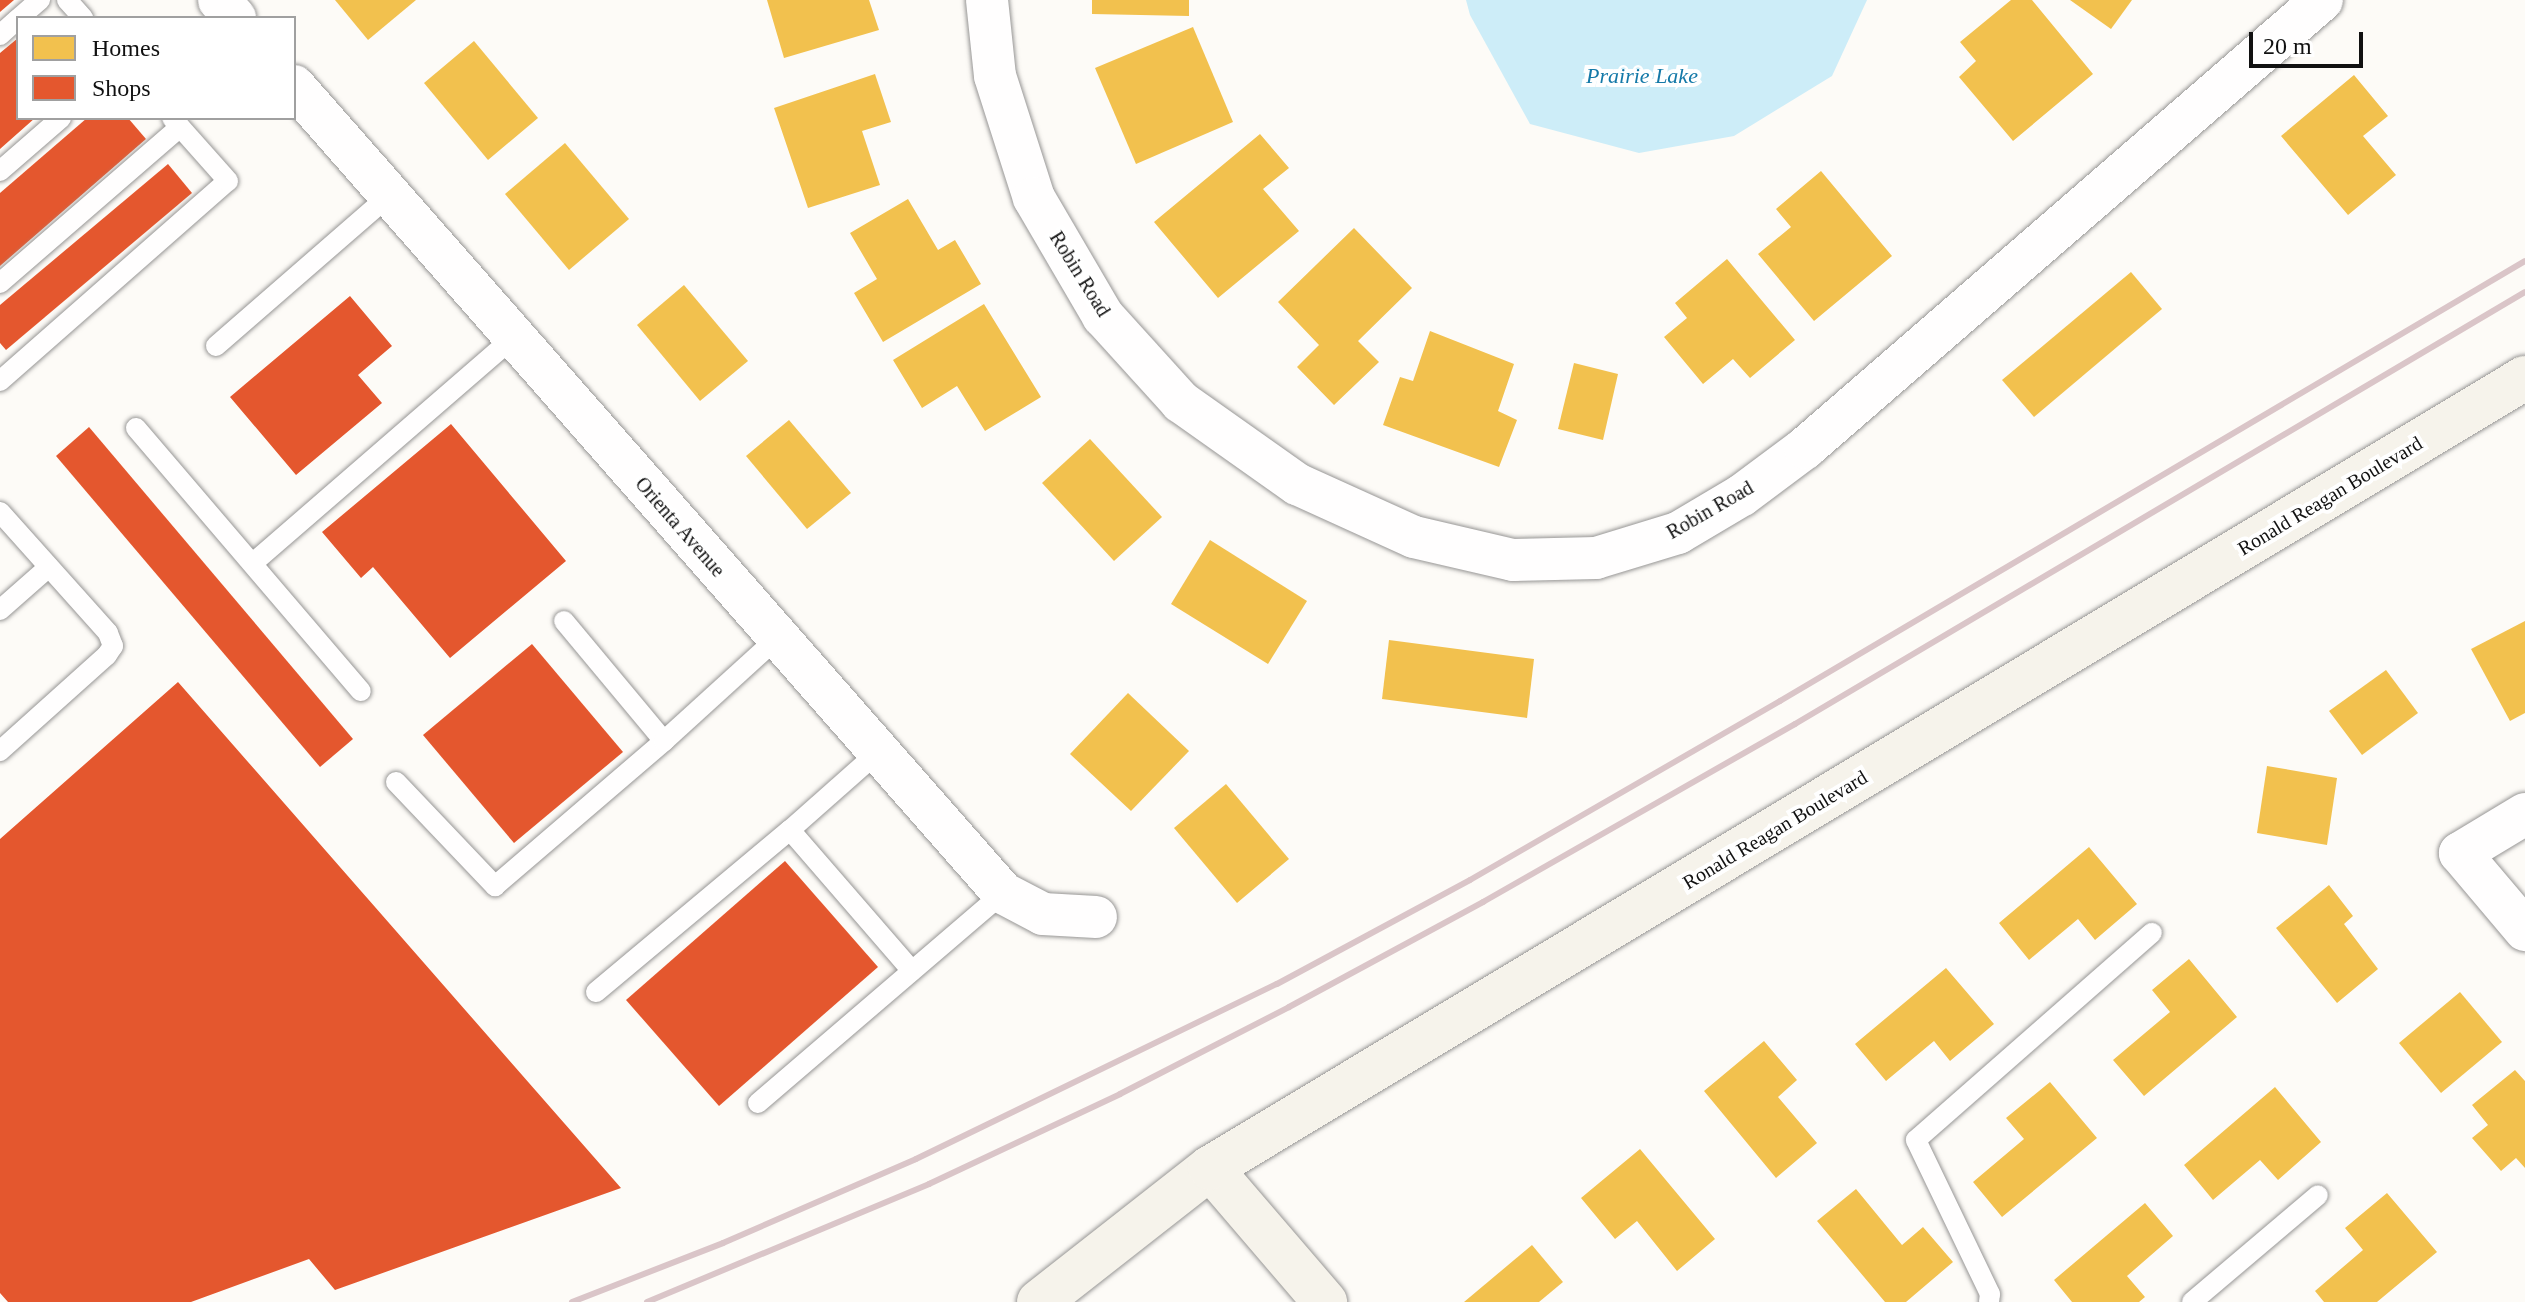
<!DOCTYPE html>
<style>
body{margin:0}
#map{position:relative;width:2525px;height:1302px;overflow:hidden;background:#fdfbf7;font-family:Georgia,serif}
div>[style]{position:absolute}
[style*='--x']{left:calc(var(--x)*1px);top:calc(var(--y)*1px);width:calc(var(--w)*1px);rotate:calc(var(--a)*1deg)}
.water>*{inset:0;background:#cdedf8}
.homes>*{inset:0;background:#f2c14e}
.shops>*{inset:0;background:#e4572e}
.roads{filter:drop-shadow(0 0 2px #979695) drop-shadow(0 0 2px #979695)}
.lane>*{height:20px;margin:-10px;padding:0 10px;transform-origin:10px;border-radius:10px;background:#fffefe}
.street>*{height:42px;margin:-21px;padding:0 21px;transform-origin:21px;border-radius:21px;background:#fffefe}
.secondary>*{height:44px;margin:-22px;padding:0 22px;transform-origin:22px;border-radius:22px;background:#f6f3eb}
.rail>*{height:6px;margin:-3px;padding:0 3px;transform-origin:3px;border-radius:3px;background:#dac5c8}
span{translate:-50% -50%;white-space:nowrap;text-align:center;line-height:1.15;-webkit-text-stroke:8px #fff;paint-order:stroke}
.street-label{font-size:20px;color:#111}
.water-label{font-size:22px;color:#1479a8;font-style:italic}
.legend{position:absolute;left:16px;top:16px;width:280px;height:104px;box-sizing:border-box;background:#fff;border:2px solid #a0a0a0;margin:0;padding:10px 14px;list-style:none;font-size:24px;color:#111}
.legend li{display:flex;align-items:center;gap:16px;height:40px}
.legend b{width:40px;border:2px solid #a0a0a0}
.scale{position:absolute;left:2249px;top:32px;width:114px;height:36px;box-sizing:border-box;border:4px solid #111;border-top:0;padding-left:10px;font-size:24px;line-height:28px;white-space:nowrap;color:#111;-webkit-text-stroke:6px #fff;paint-order:stroke}
</style>
<div id="map">
<div class="water">
<i style="clip-path:polygon(1466px 0,1867px 0,1832px 76px,1734px 136px,1639px 153px,1530px 124px,1470px 15px)"></i>
</div>
<div class="homes">
<i style="clip-path:polygon(335px 0,416px 0,368px 40px)"></i>
<i style="clip-path:polygon(767px 0,869px 0,879px 30px,784px 58px)"></i>
<i style="clip-path:polygon(1092px 0,1189px 0,1189px 16px,1092px 14px)"></i>
<i style="clip-path:polygon(2011px 0,2032px 0,2093px 74px,2013px 141px,1959px 77px,1976px 61px,1960px 42px)"></i>
<i style="clip-path:polygon(2070px 0,2132px 0,2111px 29px)"></i>
<i style="clip-path:polygon(1193px 27px,1233px 122px,1136px 164px,1095px 68px)"></i>
<i style="clip-path:polygon(474px 41px,538px 118px,488px 160px,424px 83px)"></i>
<i style="clip-path:polygon(875px 74px,891px 122px,862px 131px,880px 185px,808px 208px,774px 108px)"></i>
<i style="clip-path:polygon(2354px 75px,2388px 116px,2363px 136px,2396px 175px,2348px 215px,2281px 136px)"></i>
<i style="clip-path:polygon(1260px 134px,1289px 168px,1263px 189px,1299px 231px,1218px 298px,1154px 222px)"></i>
<i style="clip-path:polygon(565px 143px,629px 219px,569px 270px,505px 194px)"></i>
<i style="clip-path:polygon(1821px 171px,1892px 256px,1814px 321px,1758px 254px,1791px 227px,1776px 209px)"></i>
<i style="clip-path:polygon(908px 199px,938px 250px,955px 240px,981px 284px,883px 342px,854px 293px,877px 279px,850px 233px)"></i>
<i style="clip-path:polygon(1354px 228px,1412px 288px,1358px 341px,1379px 362px,1334px 405px,1297px 367px,1319px 345px,1278px 302px)"></i>
<i style="clip-path:polygon(1727px 259px,1795px 340px,1750px 378px,1733px 359px,1703px 384px,1664px 337px,1687px 318px,1675px 303px)"></i>
<i style="clip-path:polygon(2131px 272px,2162px 309px,2034px 417px,2002px 380px)"></i>
<i style="clip-path:polygon(684px 285px,748px 361px,700px 401px,637px 325px)"></i>
<i style="clip-path:polygon(984px 304px,1041px 397px,985px 431px,957px 386px,922px 408px,893px 360px)"></i>
<i style="clip-path:polygon(1430px 331px,1514px 364px,1498px 411px,1517px 420px,1499px 467px,1383px 425px,1400px 377px,1413px 381px)"></i>
<i style="clip-path:polygon(1574px 363px,1618px 374px,1603px 440px,1558px 429px)"></i>
<i style="clip-path:polygon(789px 420px,851px 493px,807px 529px,746px 456px)"></i>
<i style="clip-path:polygon(1090px 439px,1162px 517px,1114px 561px,1042px 483px)"></i>
<i style="clip-path:polygon(1210px 540px,1307px 601px,1268px 664px,1171px 604px)"></i>
<i style="clip-path:polygon(2525px 621px,2525px 713px,2510px 721px,2471px 649px)"></i>
<i style="clip-path:polygon(1389px 640px,1534px 659px,1527px 718px,1382px 699px)"></i>
<i style="clip-path:polygon(2386px 670px,2418px 713px,2362px 755px,2329px 711px)"></i>
<i style="clip-path:polygon(1128px 693px,1189px 751px,1131px 811px,1070px 754px)"></i>
<i style="clip-path:polygon(2267px 766px,2337px 778px,2327px 845px,2257px 833px)"></i>
<i style="clip-path:polygon(1226px 784px,1289px 859px,1237px 903px,1174px 828px)"></i>
<i style="clip-path:polygon(2089px 847px,2137px 904px,2095px 940px,2078px 919px,2029px 960px,1999px 923px)"></i>
<i style="clip-path:polygon(2329px 885px,2353px 916px,2344px 924px,2378px 969px,2337px 1003px,2276px 928px)"></i>
<i style="clip-path:polygon(2189px 959px,2237px 1017px,2144px 1096px,2113px 1060px,2170px 1012px,2152px 990px)"></i>
<i style="clip-path:polygon(1946px 968px,1994px 1024px,1950px 1061px,1934px 1041px,1886px 1081px,1855px 1044px)"></i>
<i style="clip-path:polygon(2460px 992px,2502px 1042px,2441px 1093px,2399px 1043px)"></i>
<i style="clip-path:polygon(1764px 1041px,1797px 1080px,1778px 1097px,1817px 1143px,1776px 1178px,1704px 1091px)"></i>
<i style="clip-path:polygon(2515px 1070px,2525px 1081px,2525px 1168px,2516px 1158px,2501px 1171px,2472px 1138px,2488px 1125px,2472px 1105px)"></i>
<i style="clip-path:polygon(2050px 1082px,2097px 1138px,2002px 1217px,1973px 1182px,2024px 1139px,2006px 1118px)"></i>
<i style="clip-path:polygon(2275px 1087px,2321px 1142px,2278px 1180px,2260px 1160px,2213px 1200px,2184px 1165px)"></i>
<i style="clip-path:polygon(1640px 1149px,1715px 1239px,1677px 1271px,1637px 1221px,1615px 1239px,1581px 1198px)"></i>
<i style="clip-path:polygon(1856px 1189px,1902px 1245px,1923px 1227px,1953px 1262px,1906px 1302px,1885px 1302px,1817px 1221px)"></i>
<i style="clip-path:polygon(2387px 1193px,2437px 1252px,2377px 1302px,2324px 1302px,2315px 1291px,2363px 1250px,2345px 1228px)"></i>
<i style="clip-path:polygon(2145px 1203px,2173px 1236px,2127px 1276px,2145px 1297px,2139px 1302px,2072px 1302px,2054px 1280px)"></i>
<i style="clip-path:polygon(1532px 1245px,1563px 1282px,1539px 1302px,1464px 1302px)"></i>
</div>
<div class="shops">
<i style="clip-path:polygon(0 0,14px 0,0 12px)"></i>
<i style="clip-path:polygon(18px 38px,18px 118px,35px 118px,0 149px,0 53px)"></i>
<i style="clip-path:polygon(87px 118px,128px 118px,146px 139px,0 266px,0 193px)"></i>
<i style="clip-path:polygon(168px 164px,192px 193px,6px 350px,0 343px,0 305px)"></i>
<i style="clip-path:polygon(350px 296px,392px 346px,358px 375px,382px 403px,296px 475px,230px 397px)"></i>
<i style="clip-path:polygon(451px 424px,566px 561px,450px 658px,373px 567px,361px 578px,322px 532px)"></i>
<i style="clip-path:polygon(89px 427px,353px 739px,320px 767px,56px 456px)"></i>
<i style="clip-path:polygon(532px 644px,623px 752px,514px 843px,423px 735px)"></i>
<i style="clip-path:polygon(178px 682px,621px 1188px,335px 1290px,309px 1259px,191px 1302px,8px 1302px,0 1293px,0 839px)"></i>
<i style="clip-path:polygon(785px 861px,878px 967px,719px 1106px,626px 1000px)"></i>
</div>
<div class="roads">
<div class="lane">
<i style="--x:67;--y:0;--w:24;--a:48"></i>
<i style="--x:19;--y:18;--w:28;--a:-41"></i>
<i style="--x:0;--y:35;--w:24;--a:-42"></i>
<i style="--x:0;--y:171;--w:81;--a:-41"></i>
<i style="--x:0;--y:283;--w:238;--a:-40.9"></i>
<i style="--x:216;--y:346;--w:230;--a:-41"></i>
<i style="--x:0;--y:381;--w:303;--a:-41.3"></i>
<i style="--x:228;--y:181;--w:84;--a:-131.6"></i>
<i style="--x:136;--y:428;--w:346;--a:49.5"></i>
<i style="--x:0;--y:512;--w:162;--a:48.2"></i>
<i style="--x:108;--y:633;--w:14;--a:69"></i>
<i style="--x:113;--y:646;--w:11;--a:124"></i>
<i style="--x:107;--y:655;--w:144;--a:138.1"></i>
<i style="--x:253;--y:563;--w:345;--a:-40.9"></i>
<i style="--x:0;--y:610;--w:65;--a:-41.3"></i>
<i style="--x:564;--y:621;--w:156;--a:50.2"></i>
<i style="--x:396;--y:782;--w:144;--a:46.4"></i>
<i style="--x:495;--y:886;--w:223;--a:-40.6"></i>
<i style="--x:664;--y:741;--w:153;--a:-42.3"></i>
<i style="--x:790;--y:830;--w:116;--a:-41.5"></i>
<i style="--x:596;--y:992;--w:253;--a:-39.9"></i>
<i style="--x:790;--y:830;--w:186;--a:49.1"></i>
<i style="--x:758;--y:1103;--w:323;--a:-40.6"></i>
<i style="--x:1989;--y:1302;--w:8;--a:-83"></i>
<i style="--x:1990;--y:1294;--w:171;--a:-115.7"></i>
<i style="--x:1916;--y:1140;--w:314;--a:-41.3"></i>
<i style="--x:2192;--y:1302;--w:165;--a:-40.3"></i>
</div>
<div class="street">
<i style="--x:219;--y:0;--w:24;--a:48"></i>
<i style="--x:987;--y:0;--w:76;--a:84"></i>
<i style="--x:995;--y:76;--w:128;--a:72.3"></i>
<i style="--x:1034;--y:198;--w:137;--a:59.7"></i>
<i style="--x:1103;--y:316;--w:116;--a:47.8"></i>
<i style="--x:1181;--y:402;--w:142;--a:35.3"></i>
<i style="--x:1297;--y:484;--w:128;--a:24.4"></i>
<i style="--x:1414;--y:537;--w:102;--a:13.1"></i>
<i style="--x:1513;--y:560;--w:83;--a:-1.4"></i>
<i style="--x:1596;--y:558;--w:86;--a:-17"></i>
<i style="--x:1678;--y:533;--w:74;--a:-30.7"></i>
<i style="--x:1742;--y:495;--w:79;--a:-36.7"></i>
<i style="--x:1805;--y:448;--w:684;--a:-40.91"></i>
<i style="--x:294;--y:86;--w:1074;--a:48.7"></i>
<i style="--x:1003;--y:893;--w:45;--a:27.7"></i>
<i style="--x:1043;--y:914;--w:53;--a:3.2"></i>
<i style="--x:2525;--y:814;--w:76;--a:149"></i>
<i style="--x:2460;--y:853;--w:101;--a:49.8"></i>
</div>
<div class="secondary">
<i style="--x:1210;--y:1168;--w:177;--a:49.4"></i>
<i style="--x:1039;--y:1302;--w:217;--a:-38.1"></i>
<i style="--x:1210;--y:1168;--w:1534;--a:-31"></i>
</div>
</div>
<div class="rail">
<i style="--x:572;--y:1302;--w:162;--a:-21.3"></i>
<i style="--x:723;--y:1243;--w:210;--a:-23.5"></i>
<i style="--x:916;--y:1159;--w:401;--a:-25.9"></i>
<i style="--x:1277;--y:984;--w:219;--a:-28.3"></i>
<i style="--x:1470;--y:880;--w:358;--a:-30"></i>
<i style="--x:1780;--y:701;--w:865;--a:-30.57"></i>
<i style="--x:647;--y:1302;--w:306;--a:-22.7"></i>
<i style="--x:929;--y:1184;--w:211;--a:-25.2"></i>
<i style="--x:1120;--y:1094;--w:190;--a:-27.2"></i>
<i style="--x:1289;--y:1007;--w:221;--a:-28.4"></i>
<i style="--x:1483;--y:902;--w:359;--a:-29.7"></i>
<i style="--x:1795;--y:724;--w:848;--a:-30.62"></i>
</div>
<div class="street-label">
<span style="left:1080px;top:274px;rotate:58deg">Robin Road</span>
<span style="left:2330px;top:496px;rotate:-31deg">Ronald Reagan Boulevard</span>
<span style="left:1710px;top:510px;rotate:-30deg">Robin Road</span>
<span style="left:680px;top:527px;rotate:49deg">Orienta Avenue</span>
<span style="left:1775px;top:830px;rotate:-31deg">Ronald Reagan Boulevard</span>
</div>
<div class="water-label">
<span style="left:1642px;top:76px">Prairie Lake</span>
</div>
<ul class="legend">
<li><b style="height:22px;background:#f2c14e"></b>Homes</li>
<li><b style="height:22px;background:#e4572e"></b>Shops</li>
</ul>
<div class="scale">20 m</div>
</div>
